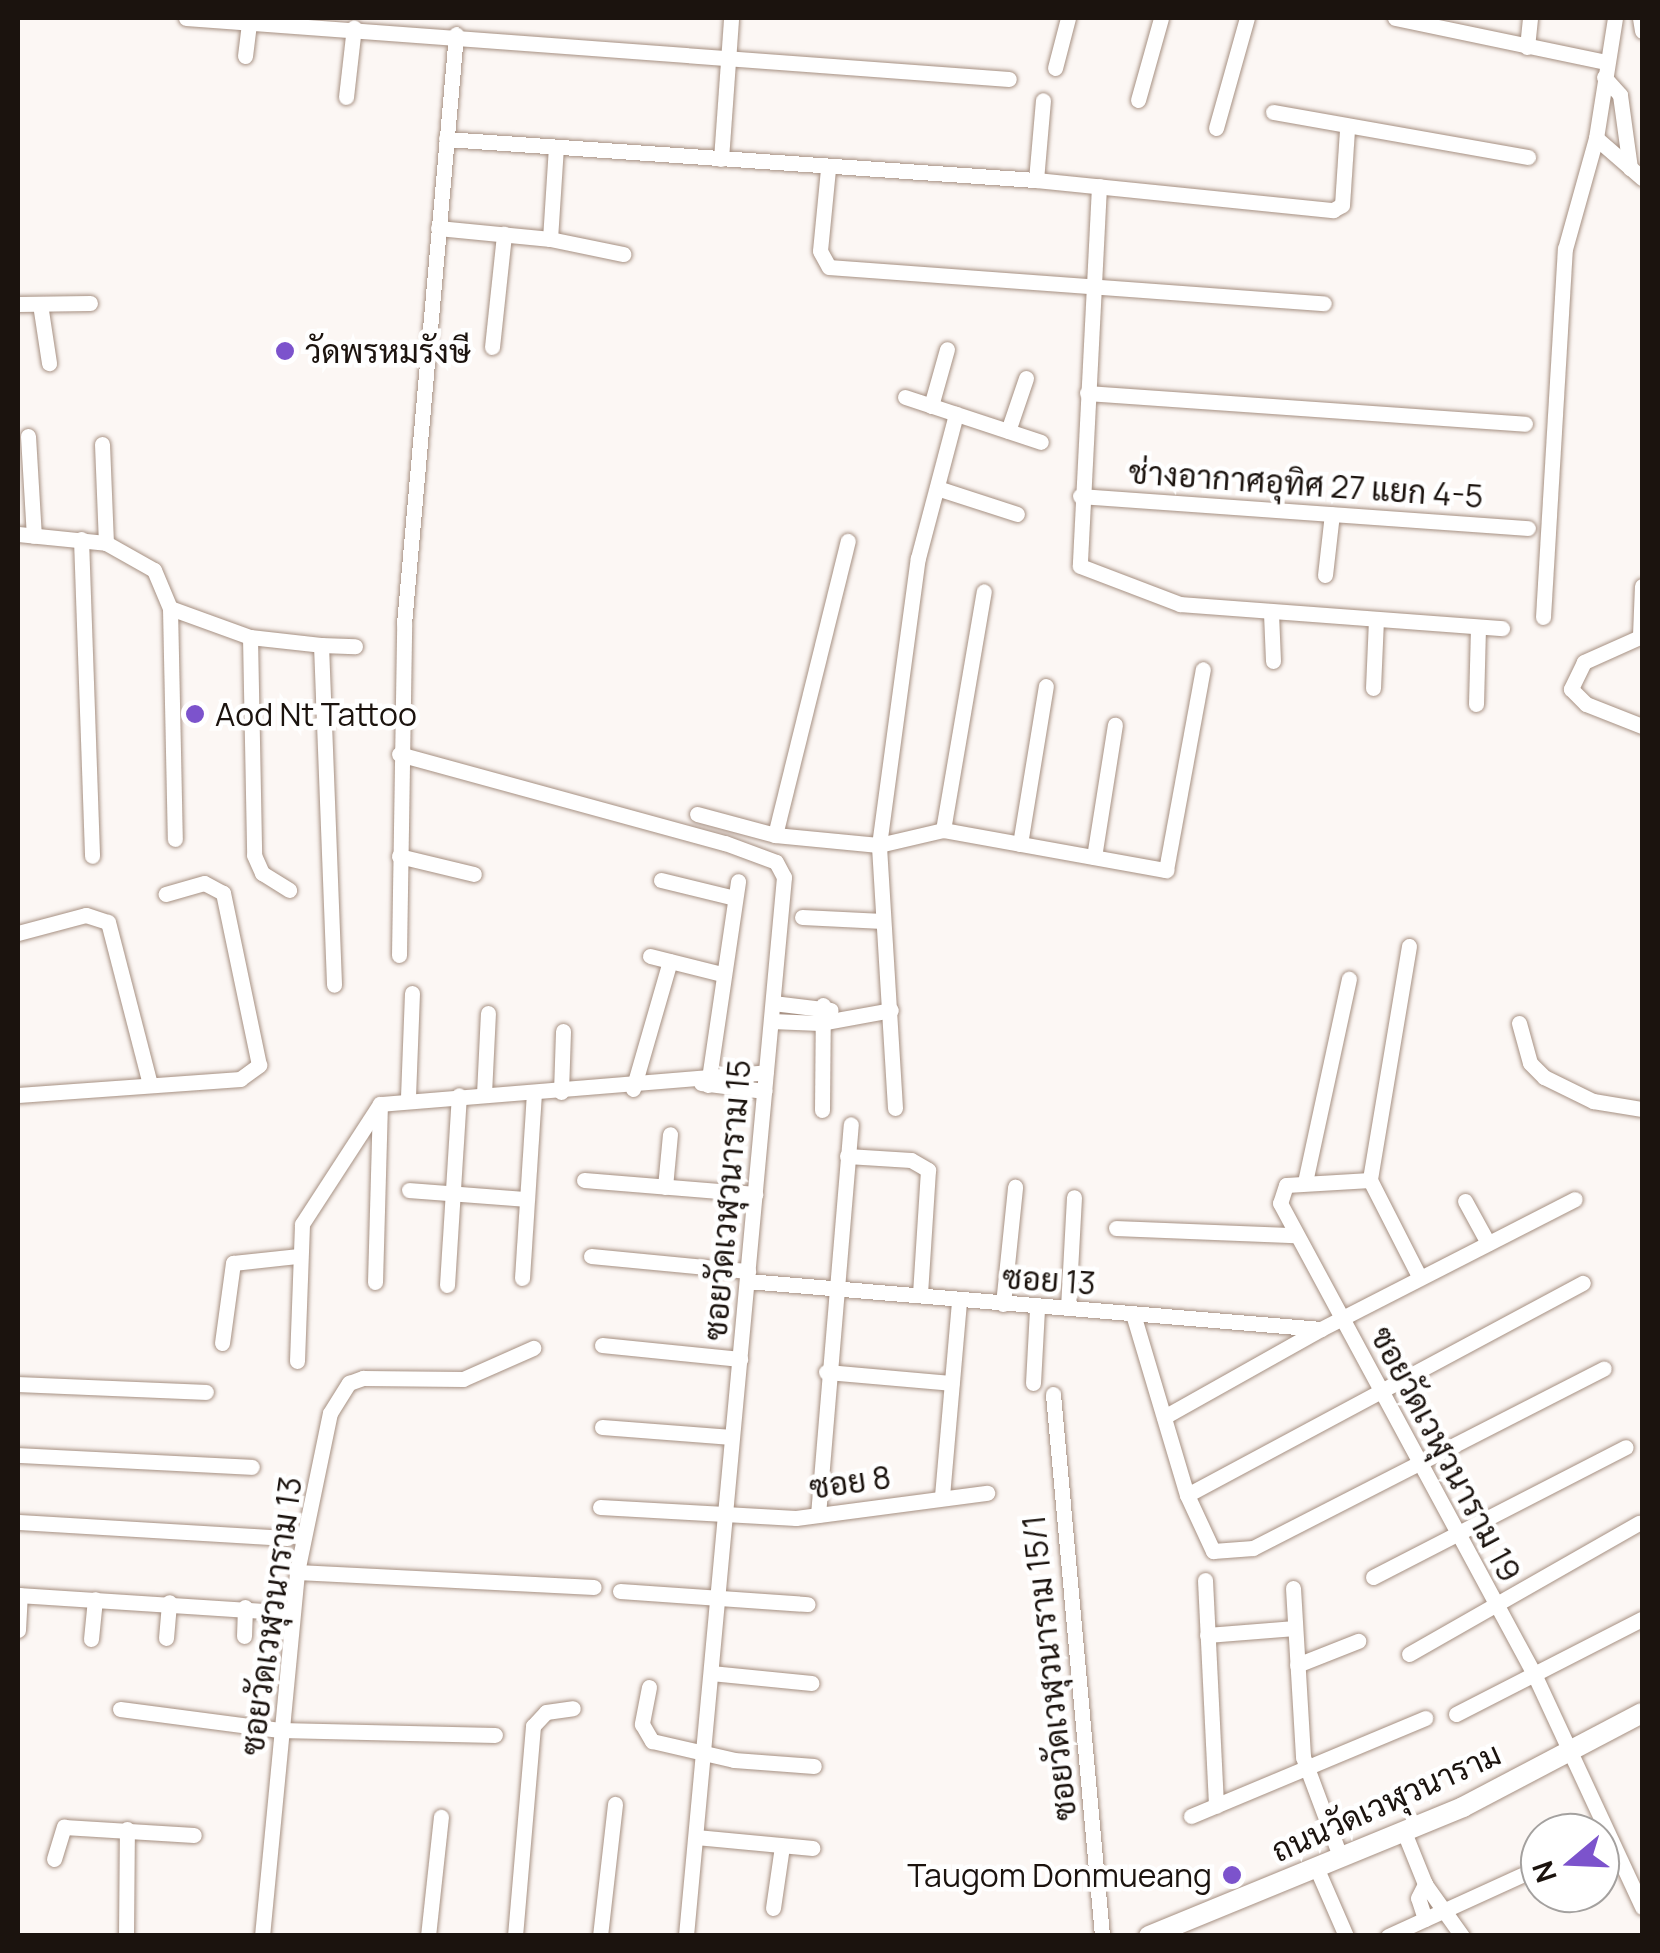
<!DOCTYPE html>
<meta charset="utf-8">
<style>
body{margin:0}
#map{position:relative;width:1660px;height:1953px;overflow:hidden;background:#fcf7f4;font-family:Manrope,Sarabun,sans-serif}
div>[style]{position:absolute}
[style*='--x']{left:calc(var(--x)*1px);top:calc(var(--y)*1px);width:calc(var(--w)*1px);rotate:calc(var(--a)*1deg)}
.roads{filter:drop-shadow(0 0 2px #a69082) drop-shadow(0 0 2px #a69082)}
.minor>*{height:15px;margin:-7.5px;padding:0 7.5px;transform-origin:7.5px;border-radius:7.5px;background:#fff}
.tertiary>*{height:20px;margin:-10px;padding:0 10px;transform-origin:10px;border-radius:10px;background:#fff}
.dots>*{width:28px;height:28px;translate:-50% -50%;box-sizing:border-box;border:5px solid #fff;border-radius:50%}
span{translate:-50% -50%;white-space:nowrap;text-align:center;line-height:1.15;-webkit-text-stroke:9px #fff;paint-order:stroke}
.poi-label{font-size:32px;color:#1b130e}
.left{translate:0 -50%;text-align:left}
.right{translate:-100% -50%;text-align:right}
.street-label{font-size:32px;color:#1b130e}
.frame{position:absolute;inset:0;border:20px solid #1b130e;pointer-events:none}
.north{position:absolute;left:1520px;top:1813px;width:100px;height:100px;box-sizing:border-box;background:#fff;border:2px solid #a4a19f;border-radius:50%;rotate:251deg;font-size:28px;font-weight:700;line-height:40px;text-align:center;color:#1b130e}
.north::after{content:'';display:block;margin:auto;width:35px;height:45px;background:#7c53cc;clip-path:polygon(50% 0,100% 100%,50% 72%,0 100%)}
</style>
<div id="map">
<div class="roads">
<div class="minor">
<i style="--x:186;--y:18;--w:825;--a:4.24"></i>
<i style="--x:1395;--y:18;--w:216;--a:11.8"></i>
<i style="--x:1640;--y:18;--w:13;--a:81"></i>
<i style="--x:1527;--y:47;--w:29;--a:-84"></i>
<i style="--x:245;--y:56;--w:34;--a:-83"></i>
<i style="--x:1055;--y:68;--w:52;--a:-75.4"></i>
<i style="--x:1604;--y:77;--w:24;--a:48"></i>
<i style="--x:1620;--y:95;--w:74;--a:82.2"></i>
<i style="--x:346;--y:97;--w:70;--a:-83.5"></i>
<i style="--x:1138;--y:100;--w:85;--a:-74.3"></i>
<i style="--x:1273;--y:112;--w:259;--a:10"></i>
<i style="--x:1216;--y:128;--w:114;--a:-74.3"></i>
<i style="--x:1596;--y:138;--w:61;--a:41"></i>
<i style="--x:446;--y:139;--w:591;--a:3.98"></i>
<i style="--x:1036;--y:180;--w:299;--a:5.8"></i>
<i style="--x:1333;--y:210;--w:10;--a:-29"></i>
<i style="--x:1342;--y:205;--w:75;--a:-86.2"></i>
<i style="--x:721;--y:159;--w:141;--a:-85.9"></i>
<i style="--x:828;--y:169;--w:82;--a:95.6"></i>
<i style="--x:820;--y:251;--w:18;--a:61"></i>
<i style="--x:829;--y:267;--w:496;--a:4.2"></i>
<i style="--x:1036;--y:180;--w:80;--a:-85"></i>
<i style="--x:1099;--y:186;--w:380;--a:92.9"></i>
<i style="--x:1080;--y:566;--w:107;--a:20.8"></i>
<i style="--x:1180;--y:604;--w:323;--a:4.3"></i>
<i style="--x:438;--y:228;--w:113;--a:5.6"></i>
<i style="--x:550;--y:239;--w:92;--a:-86.3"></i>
<i style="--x:550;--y:239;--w:75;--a:11.6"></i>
<i style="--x:18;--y:304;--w:72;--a:-0.8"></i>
<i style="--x:40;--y:304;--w:60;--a:81.3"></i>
<i style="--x:492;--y:347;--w:114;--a:-83.9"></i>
<i style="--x:1087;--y:393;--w:439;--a:4"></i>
<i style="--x:905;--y:397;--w:143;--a:18.3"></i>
<i style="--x:931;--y:406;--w:59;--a:-74.3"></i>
<i style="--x:1008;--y:431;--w:56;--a:-71.2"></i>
<i style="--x:28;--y:436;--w:100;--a:86.6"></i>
<i style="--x:102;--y:444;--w:99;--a:87.7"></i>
<i style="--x:937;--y:488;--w:84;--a:18"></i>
<i style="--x:1080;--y:496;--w:449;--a:4.1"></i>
<i style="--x:18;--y:534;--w:88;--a:5.8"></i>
<i style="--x:106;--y:543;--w:55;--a:29.4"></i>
<i style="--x:154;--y:570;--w:41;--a:67.2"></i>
<i style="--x:170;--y:608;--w:85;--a:19.9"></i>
<i style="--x:250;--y:637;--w:71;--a:6.4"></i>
<i style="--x:321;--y:645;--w:340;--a:87.8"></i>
<i style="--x:81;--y:539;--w:317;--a:88"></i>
<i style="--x:1325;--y:575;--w:61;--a:-83.5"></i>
<i style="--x:170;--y:608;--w:231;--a:88.8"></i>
<i style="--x:1271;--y:613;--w:48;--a:87.6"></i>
<i style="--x:1543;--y:617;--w:369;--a:-86.6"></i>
<i style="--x:1565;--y:249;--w:115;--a:-74.4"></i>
<i style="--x:1596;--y:138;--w:121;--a:-81"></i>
<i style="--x:1640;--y:635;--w:49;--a:-87.7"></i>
<i style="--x:1642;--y:636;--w:64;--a:155.9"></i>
<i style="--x:1584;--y:662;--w:30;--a:116"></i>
<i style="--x:1571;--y:689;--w:21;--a:45"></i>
<i style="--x:1586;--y:704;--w:60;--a:21.4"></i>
<i style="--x:250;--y:637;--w:218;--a:88.9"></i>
<i style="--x:254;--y:855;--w:20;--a:66"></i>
<i style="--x:262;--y:873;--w:32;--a:32"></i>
<i style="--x:321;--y:645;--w:34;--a:2"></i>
<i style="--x:1373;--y:688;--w:68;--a:-87.5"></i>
<i style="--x:1476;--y:704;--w:77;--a:-88.5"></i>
<i style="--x:399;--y:754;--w:338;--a:15.3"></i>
<i style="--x:725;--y:843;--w:54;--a:20.4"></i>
<i style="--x:776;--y:862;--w:17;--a:62"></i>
<i style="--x:784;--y:877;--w:1064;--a:95.29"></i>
<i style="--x:697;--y:814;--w:81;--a:15.1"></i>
<i style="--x:775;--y:835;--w:104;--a:5.5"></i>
<i style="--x:879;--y:845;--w:66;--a:-13.2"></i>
<i style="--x:943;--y:830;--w:242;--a:-80.3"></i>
<i style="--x:943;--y:830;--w:227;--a:10.2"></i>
<i style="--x:1166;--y:870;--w:204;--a:-79.6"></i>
<i style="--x:775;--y:835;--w:303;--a:-76.1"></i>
<i style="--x:1020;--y:844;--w:160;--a:-80.7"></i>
<i style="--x:399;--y:856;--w:77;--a:13.5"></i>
<i style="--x:1094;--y:857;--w:134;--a:-81"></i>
<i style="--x:661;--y:880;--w:76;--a:13.7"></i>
<i style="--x:802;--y:917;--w:81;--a:2.8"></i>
<i style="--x:18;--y:933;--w:70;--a:-14.8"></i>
<i style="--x:86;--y:915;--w:23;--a:18"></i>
<i style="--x:108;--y:922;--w:167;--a:75.5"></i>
<i style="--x:1409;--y:946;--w:237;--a:99.5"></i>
<i style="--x:1370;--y:1180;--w:108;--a:63"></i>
<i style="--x:399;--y:955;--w:331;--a:-89.1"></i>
<i style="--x:404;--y:624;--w:592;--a:-84.96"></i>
<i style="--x:650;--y:956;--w:74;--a:14"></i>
<i style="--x:773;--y:1003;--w:58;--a:6.9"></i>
<i style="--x:771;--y:1021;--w:49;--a:2.3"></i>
<i style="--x:820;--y:1023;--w:72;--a:-10.4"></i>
<i style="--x:1519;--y:1023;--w:41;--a:74.6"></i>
<i style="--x:1530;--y:1063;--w:20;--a:45"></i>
<i style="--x:1544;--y:1077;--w:55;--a:26.1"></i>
<i style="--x:1593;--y:1101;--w:50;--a:9.3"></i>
<i style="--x:701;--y:1083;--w:64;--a:7.2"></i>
<i style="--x:708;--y:1085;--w:206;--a:-81.6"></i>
<i style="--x:633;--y:1089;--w:133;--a:-73.9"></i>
<i style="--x:561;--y:1092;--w:61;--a:-88.1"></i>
<i style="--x:484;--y:1094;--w:81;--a:-87.2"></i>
<i style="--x:18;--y:1095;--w:223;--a:-4.1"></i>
<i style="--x:240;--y:1079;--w:24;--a:-36"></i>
<i style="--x:259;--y:1065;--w:176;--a:-101.8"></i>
<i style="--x:223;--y:893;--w:21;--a:-152"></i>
<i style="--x:204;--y:883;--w:40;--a:164"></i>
<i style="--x:408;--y:1097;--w:104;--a:-87.8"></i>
<i style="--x:895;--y:1108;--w:263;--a:-93.5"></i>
<i style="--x:879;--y:845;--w:290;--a:-82.3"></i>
<i style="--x:918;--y:558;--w:149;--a:-75.2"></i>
<i style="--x:822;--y:1110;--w:105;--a:-89.5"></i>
<i style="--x:847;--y:1156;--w:64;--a:3.6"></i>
<i style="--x:911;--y:1160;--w:20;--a:30"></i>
<i style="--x:928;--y:1170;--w:124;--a:93.7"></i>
<i style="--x:584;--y:1180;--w:172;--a:4.7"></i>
<i style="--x:1370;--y:1180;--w:84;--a:176.6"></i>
<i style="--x:1286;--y:1185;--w:19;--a:108"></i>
<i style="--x:1280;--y:1203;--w:535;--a:61.66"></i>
<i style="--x:1534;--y:1674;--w:257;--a:65.1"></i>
<i style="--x:1305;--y:1182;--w:208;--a:-77.8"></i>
<i style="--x:665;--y:1187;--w:53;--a:-84.6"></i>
<i style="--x:409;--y:1190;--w:118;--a:4.4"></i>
<i style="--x:1465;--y:1201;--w:48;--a:61.3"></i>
<i style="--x:1116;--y:1228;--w:178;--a:2.3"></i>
<i style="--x:591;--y:1256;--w:158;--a:5.5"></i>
<i style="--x:522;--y:1278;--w:185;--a:-86.3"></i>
<i style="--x:747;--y:1281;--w:576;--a:4.78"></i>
<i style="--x:1321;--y:1329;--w:285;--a:-27.1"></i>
<i style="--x:375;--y:1282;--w:178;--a:-88.4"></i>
<i style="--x:447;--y:1285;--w:190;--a:-86.4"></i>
<i style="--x:1003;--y:1304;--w:118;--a:-84.1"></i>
<i style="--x:1068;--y:1308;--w:111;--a:-86.9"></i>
<i style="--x:1133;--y:1314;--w:189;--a:73.4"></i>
<i style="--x:1187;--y:1495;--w:62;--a:65.1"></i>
<i style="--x:1213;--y:1551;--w:40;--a:-4.3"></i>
<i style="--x:1253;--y:1548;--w:394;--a:-27.1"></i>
<i style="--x:222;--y:1343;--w:81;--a:-82.2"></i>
<i style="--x:233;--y:1263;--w:64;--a:-6.2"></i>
<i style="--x:602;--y:1345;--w:139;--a:5.8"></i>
<i style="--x:297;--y:1361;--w:137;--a:-87.9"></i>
<i style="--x:302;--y:1224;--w:143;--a:-57"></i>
<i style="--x:380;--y:1104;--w:387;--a:-4.7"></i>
<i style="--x:826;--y:1372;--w:126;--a:5"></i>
<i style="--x:1033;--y:1383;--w:75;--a:-86.9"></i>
<i style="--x:18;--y:1384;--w:188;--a:2.4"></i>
<i style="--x:1053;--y:1394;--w:544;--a:84.83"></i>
<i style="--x:1164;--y:1417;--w:180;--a:-29.3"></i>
<i style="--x:602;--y:1427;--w:130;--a:4.4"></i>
<i style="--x:18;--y:1455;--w:234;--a:2.9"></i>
<i style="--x:1187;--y:1495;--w:449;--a:-28.2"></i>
<i style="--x:942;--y:1496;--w:196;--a:-85"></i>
<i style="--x:600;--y:1507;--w:196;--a:3.2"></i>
<i style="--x:796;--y:1518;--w:193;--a:-7.5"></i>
<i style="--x:818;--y:1515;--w:392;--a:-85.2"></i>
<i style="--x:18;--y:1522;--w:270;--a:3.4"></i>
<i style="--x:297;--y:1572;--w:297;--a:2.9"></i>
<i style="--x:1373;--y:1577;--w:284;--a:-27.2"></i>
<i style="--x:1205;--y:1580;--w:226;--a:87.2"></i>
<i style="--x:1293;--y:1588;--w:169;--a:86.6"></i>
<i style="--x:1303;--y:1757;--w:106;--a:69.5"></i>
<i style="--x:620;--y:1591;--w:188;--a:4"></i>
<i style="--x:18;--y:1595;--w:262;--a:3.7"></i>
<i style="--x:18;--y:1630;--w:35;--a:-87"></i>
<i style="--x:1207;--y:1635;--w:88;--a:-4.5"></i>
<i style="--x:244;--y:1636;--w:29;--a:-88"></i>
<i style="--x:166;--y:1638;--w:36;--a:-85"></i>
<i style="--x:91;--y:1639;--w:40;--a:-84.3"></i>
<i style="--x:1409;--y:1654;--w:265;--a:-29.7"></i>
<i style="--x:1297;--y:1665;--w:66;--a:-21.5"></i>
<i style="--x:711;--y:1673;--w:101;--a:5.7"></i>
<i style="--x:649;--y:1687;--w:38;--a:101"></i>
<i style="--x:642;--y:1724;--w:20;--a:60"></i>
<i style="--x:652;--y:1741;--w:84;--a:13"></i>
<i style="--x:734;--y:1760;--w:80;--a:4.3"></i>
<i style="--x:120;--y:1709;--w:161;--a:7.5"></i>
<i style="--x:280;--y:1730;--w:215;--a:1.3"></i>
<i style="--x:1456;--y:1714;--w:209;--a:-27.1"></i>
<i style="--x:1191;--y:1816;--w:254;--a:-22.7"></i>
<i style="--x:1404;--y:1832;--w:56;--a:68"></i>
<i style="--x:1425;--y:1884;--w:64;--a:54.6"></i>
<i style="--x:696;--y:1837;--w:117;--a:5.4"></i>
<i style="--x:54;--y:1859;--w:34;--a:-73"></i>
<i style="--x:64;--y:1827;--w:130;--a:3.5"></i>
<i style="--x:1316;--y:1867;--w:75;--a:66.5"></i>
<i style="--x:773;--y:1908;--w:63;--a:-81.7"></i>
<i style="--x:1425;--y:1919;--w:22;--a:-108"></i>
<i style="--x:1418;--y:1898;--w:16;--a:-63"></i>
<i style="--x:126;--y:1936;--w:107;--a:-89.5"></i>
<i style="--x:262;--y:1936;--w:366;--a:-84.5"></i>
<i style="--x:297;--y:1572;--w:162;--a:-78.3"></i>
<i style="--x:330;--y:1413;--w:36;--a:-58"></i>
<i style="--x:349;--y:1383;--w:15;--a:-20"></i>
<i style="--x:363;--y:1378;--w:100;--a:0.6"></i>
<i style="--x:463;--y:1379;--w:77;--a:-23.9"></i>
<i style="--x:428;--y:1936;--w:120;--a:-83.8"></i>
<i style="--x:515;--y:1936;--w:211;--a:-85.1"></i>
<i style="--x:533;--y:1726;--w:19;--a:-47"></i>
<i style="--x:546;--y:1712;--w:27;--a:-8"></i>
<i style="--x:600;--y:1936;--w:133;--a:-83.5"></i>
<i style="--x:1388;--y:1936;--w:147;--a:-24.5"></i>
</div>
<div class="tertiary">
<i style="--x:1149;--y:1936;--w:339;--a:-22.3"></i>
<i style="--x:1463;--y:1807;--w:202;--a:-27.7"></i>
</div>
</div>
<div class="dots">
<i style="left:285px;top:351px;background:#7c53cc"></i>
<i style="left:195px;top:714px;background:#7c53cc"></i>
<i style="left:1232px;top:1875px;background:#7c53cc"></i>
</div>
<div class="poi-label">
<span class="left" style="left:305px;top:351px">วัดพรหมรังษี</span>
<span class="left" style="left:215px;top:714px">Aod Nt Tattoo</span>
<span class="right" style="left:1212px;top:1875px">Taugom Donmueang</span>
</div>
<div class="street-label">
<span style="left:1306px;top:484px;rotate:4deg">ช่างอากาศอุทิศ 27 แยก 4-5</span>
<span style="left:727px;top:1200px;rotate:-85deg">ซอยวัดเวฬุวนาราม 15</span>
<span style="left:1049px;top:1280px;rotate:4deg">ซอย 13</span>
<span style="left:1446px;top:1454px;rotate:62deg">ซอยวัดเวฬุวนาราม 19</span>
<span style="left:850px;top:1482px;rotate:-8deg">ซอย 8</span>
<span style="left:271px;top:1616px;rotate:-82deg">ซอยวัดเวฬุวนาราม 13</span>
<span style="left:1049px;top:1668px;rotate:-96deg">ซอยวัดเวฬุวนาราม 15/1</span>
<span style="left:1386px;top:1802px;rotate:-24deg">ถนนวัดเวฬุวนาราม</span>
</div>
<div class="frame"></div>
<div class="north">N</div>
</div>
